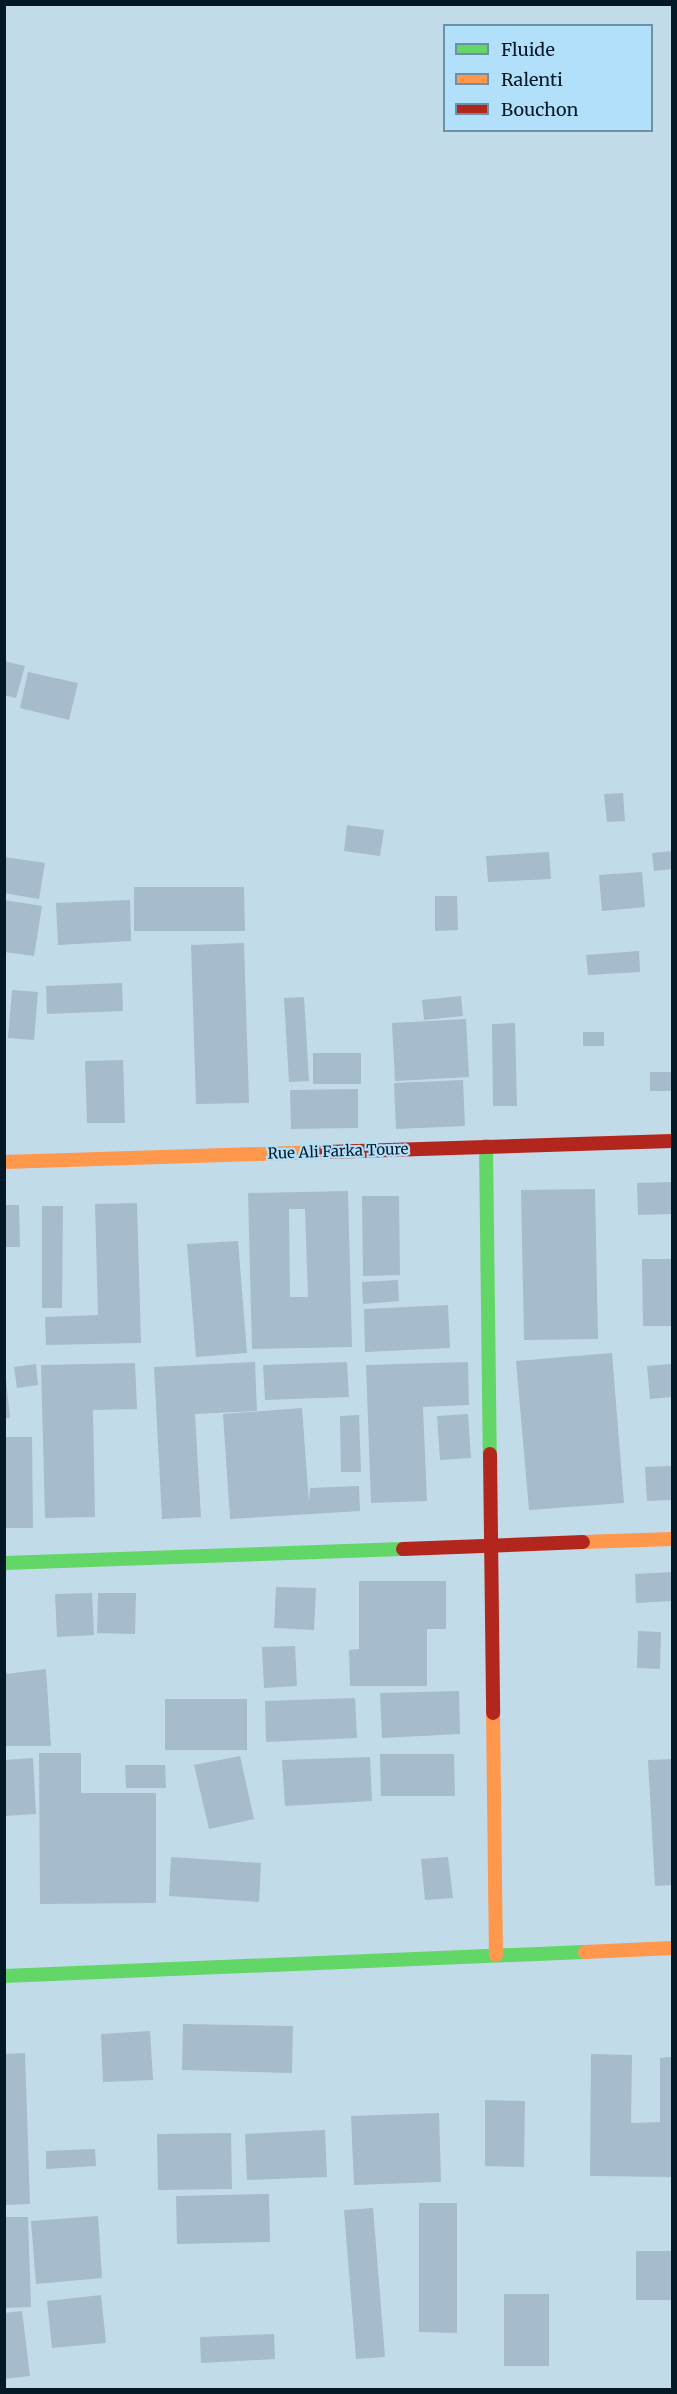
<!DOCTYPE html>
<style>
body{margin:0}
#map{position:relative;width:677px;height:2394px;overflow:hidden;background:#c2dbe9;font-family:Merriweather,serif}
div>[style]{position:absolute}
[style*='--x']{left:calc(var(--x)*1px);top:calc(var(--y)*1px);width:calc(var(--w)*1px);rotate:calc(var(--a)*1deg)}
.building>*{inset:0;background:#a6bbcc}
.fast>*{height:14px;margin:-7px;padding:0 7px;transform-origin:7px;border-radius:7px;background:#63d668}
.slow>*{height:14px;margin:-7px;padding:0 7px;transform-origin:7px;border-radius:7px;background:#ff974d}
.jam>*{height:14px;margin:-7px;padding:0 7px;transform-origin:7px;border-radius:7px;background:#b3261e}
span{translate:-50% -50%;white-space:nowrap;text-align:center;line-height:1.15;-webkit-text-stroke:4.5px #b2dff9;paint-order:stroke}
.street-label{font-size:15px;color:#031925}
.frame{position:absolute;inset:0;border:6px solid #031925;pointer-events:none}
.legend{position:absolute;left:443px;top:24px;width:210px;height:108px;box-sizing:border-box;background:#b2dff9;border:2px solid #6c90a4;margin:0;padding:8px 10px;list-style:none;font-size:18px;color:#031925}
.legend li{display:flex;align-items:center;gap:12px;height:30px}
.legend b{width:30px;border:2px solid #6c90a4}
</style>
<div id="map">
<div class="building">
<i style="clip-path:polygon(4px 661px,25px 666px,16px 698px,4px 695px)"></i>
<i style="clip-path:polygon(28px 672px,78px 683px,69px 720px,20px 708px)"></i>
<i style="clip-path:polygon(623px 793px,625px 821px,607px 822px,604px 794px)"></i>
<i style="clip-path:polygon(347px 825px,384px 830px,380px 856px,344px 851px)"></i>
<i style="clip-path:polygon(672px 851px,672px 869px,654px 871px,652px 853px)"></i>
<i style="clip-path:polygon(549px 852px,551px 879px,488px 882px,486px 856px)"></i>
<i style="clip-path:polygon(4px 857px,45px 863px,39px 899px,4px 893px)"></i>
<i style="clip-path:polygon(642px 872px,645px 907px,602px 911px,599px 875px)"></i>
<i style="clip-path:polygon(134px 887px,244px 887px,245px 931px,134px 931px)"></i>
<i style="clip-path:polygon(435px 896px,457px 896px,458px 930px,435px 931px)"></i>
<i style="clip-path:polygon(4px 900px,42px 906px,34px 956px,4px 952px)"></i>
<i style="clip-path:polygon(130px 900px,131px 941px,58px 945px,56px 903px)"></i>
<i style="clip-path:polygon(244px 943px,249px 1103px,196px 1104px,191px 945px)"></i>
<i style="clip-path:polygon(639px 951px,640px 972px,588px 975px,586px 955px)"></i>
<i style="clip-path:polygon(122px 983px,123px 1011px,47px 1014px,46px 986px)"></i>
<i style="clip-path:polygon(12px 990px,38px 992px,34px 1040px,8px 1038px)"></i>
<i style="clip-path:polygon(461px 996px,463px 1016px,424px 1020px,422px 1000px)"></i>
<i style="clip-path:polygon(304px 997px,309px 1081px,289px 1082px,284px 998px)"></i>
<i style="clip-path:polygon(466px 1019px,469px 1077px,395px 1081px,392px 1023px)"></i>
<i style="clip-path:polygon(515px 1023px,517px 1106px,493px 1106px,492px 1024px)"></i>
<i style="clip-path:polygon(583px 1032px,604px 1032px,604px 1046px,583px 1046px)"></i>
<i style="clip-path:polygon(313px 1053px,361px 1053px,361px 1084px,313px 1084px)"></i>
<i style="clip-path:polygon(123px 1060px,125px 1123px,87px 1123px,85px 1061px)"></i>
<i style="clip-path:polygon(650px 1072px,672px 1072px,672px 1091px,650px 1091px)"></i>
<i style="clip-path:polygon(463px 1080px,465px 1126px,396px 1129px,394px 1083px)"></i>
<i style="clip-path:polygon(358px 1089px,358px 1128px,291px 1129px,290px 1090px)"></i>
<i style="clip-path:polygon(672px 1182px,672px 1214px,638px 1215px,637px 1183px)"></i>
<i style="clip-path:polygon(595px 1189px,598px 1339px,524px 1340px,521px 1190px)"></i>
<i style="clip-path:polygon(evenodd,348px 1191px,352px 1347px,252px 1349px,248px 1193px,348px 1191px,289px 1209px,305px 1209px,308px 1297px,290px 1297px,289px 1209px)"></i>
<i style="clip-path:polygon(362px 1196px,399px 1196px,400px 1275px,363px 1276px)"></i>
<i style="clip-path:polygon(137px 1203px,141px 1343px,46px 1345px,45px 1317px,98px 1315px,95px 1204px)"></i>
<i style="clip-path:polygon(4px 1205px,19px 1205px,20px 1247px,4px 1247px)"></i>
<i style="clip-path:polygon(42px 1206px,63px 1206px,62px 1308px,42px 1308px)"></i>
<i style="clip-path:polygon(238px 1241px,247px 1353px,196px 1357px,187px 1244px)"></i>
<i style="clip-path:polygon(642px 1259px,672px 1259px,672px 1326px,643px 1326px)"></i>
<i style="clip-path:polygon(398px 1280px,399px 1301px,363px 1304px,362px 1282px)"></i>
<i style="clip-path:polygon(448px 1305px,450px 1348px,365px 1352px,364px 1309px)"></i>
<i style="clip-path:polygon(612px 1353px,624px 1503px,529px 1510px,516px 1361px)"></i>
<i style="clip-path:polygon(4px 1361px,10px 1418px,4px 1418px)"></i>
<i style="clip-path:polygon(255px 1362px,257px 1411px,195px 1414px,201px 1517px,162px 1519px,154px 1367px)"></i>
<i style="clip-path:polygon(347px 1362px,349px 1397px,265px 1400px,263px 1365px)"></i>
<i style="clip-path:polygon(468px 1362px,469px 1405px,423px 1407px,427px 1501px,371px 1503px,366px 1365px)"></i>
<i style="clip-path:polygon(135px 1363px,137px 1409px,93px 1410px,95px 1517px,45px 1518px,41px 1365px)"></i>
<i style="clip-path:polygon(36px 1364px,38px 1385px,17px 1388px,14px 1367px)"></i>
<i style="clip-path:polygon(672px 1364px,672px 1397px,650px 1399px,647px 1366px)"></i>
<i style="clip-path:polygon(302px 1408px,309px 1503px,310px 1488px,359px 1486px,360px 1511px,230px 1519px,223px 1414px)"></i>
<i style="clip-path:polygon(468px 1414px,471px 1458px,440px 1460px,437px 1416px)"></i>
<i style="clip-path:polygon(359px 1415px,361px 1472px,341px 1472px,340px 1416px)"></i>
<i style="clip-path:polygon(4px 1437px,32px 1437px,33px 1528px,4px 1528px)"></i>
<i style="clip-path:polygon(672px 1466px,672px 1500px,647px 1501px,645px 1467px)"></i>
<i style="clip-path:polygon(672px 1572px,672px 1601px,636px 1603px,635px 1574px)"></i>
<i style="clip-path:polygon(359px 1581px,446px 1581px,446px 1629px,427px 1629px,427px 1686px,350px 1686px,349px 1650px,359px 1649px)"></i>
<i style="clip-path:polygon(276px 1587px,316px 1588px,314px 1630px,274px 1628px)"></i>
<i style="clip-path:polygon(92px 1593px,94px 1635px,57px 1637px,55px 1594px)"></i>
<i style="clip-path:polygon(98px 1593px,136px 1593px,135px 1634px,97px 1633px)"></i>
<i style="clip-path:polygon(638px 1631px,661px 1632px,660px 1669px,637px 1668px)"></i>
<i style="clip-path:polygon(295px 1646px,297px 1686px,264px 1688px,262px 1647px)"></i>
<i style="clip-path:polygon(4px 1664px,7px 1674px,46px 1669px,51px 1746px,4px 1746px)"></i>
<i style="clip-path:polygon(459px 1691px,460px 1734px,382px 1738px,380px 1693px)"></i>
<i style="clip-path:polygon(355px 1698px,357px 1738px,266px 1742px,265px 1701px)"></i>
<i style="clip-path:polygon(165px 1699px,247px 1699px,247px 1750px,165px 1750px)"></i>
<i style="clip-path:polygon(39px 1753px,81px 1753px,81px 1793px,156px 1793px,156px 1903px,40px 1904px)"></i>
<i style="clip-path:polygon(380px 1754px,454px 1754px,455px 1796px,381px 1796px)"></i>
<i style="clip-path:polygon(240px 1756px,254px 1819px,209px 1829px,194px 1765px)"></i>
<i style="clip-path:polygon(370px 1757px,372px 1801px,285px 1806px,282px 1760px)"></i>
<i style="clip-path:polygon(33px 1758px,36px 1814px,4px 1816px,4px 1760px)"></i>
<i style="clip-path:polygon(672px 1759px,672px 1885px,655px 1886px,648px 1760px)"></i>
<i style="clip-path:polygon(125px 1765px,165px 1765px,166px 1788px,126px 1788px)"></i>
<i style="clip-path:polygon(171px 1857px,261px 1863px,259px 1902px,169px 1896px)"></i>
<i style="clip-path:polygon(448px 1857px,453px 1898px,425px 1900px,421px 1859px)"></i>
<i style="clip-path:polygon(183px 2024px,293px 2026px,292px 2073px,182px 2070px)"></i>
<i style="clip-path:polygon(150px 2031px,153px 2080px,103px 2082px,101px 2034px)"></i>
<i style="clip-path:polygon(25px 2053px,30px 2204px,4px 2205px,4px 2054px)"></i>
<i style="clip-path:polygon(591px 2054px,632px 2055px,631px 2123px,660px 2122px,660px 2058px,672px 2057px,672px 2177px,590px 2176px)"></i>
<i style="clip-path:polygon(485px 2100px,525px 2101px,524px 2167px,485px 2166px)"></i>
<i style="clip-path:polygon(439px 2113px,441px 2182px,354px 2185px,351px 2116px)"></i>
<i style="clip-path:polygon(325px 2130px,327px 2177px,247px 2180px,245px 2134px)"></i>
<i style="clip-path:polygon(231px 2133px,232px 2189px,158px 2190px,157px 2134px)"></i>
<i style="clip-path:polygon(95px 2149px,96px 2166px,46px 2169px,46px 2151px)"></i>
<i style="clip-path:polygon(269px 2194px,270px 2242px,177px 2244px,176px 2196px)"></i>
<i style="clip-path:polygon(419px 2203px,457px 2203px,457px 2333px,419px 2332px)"></i>
<i style="clip-path:polygon(373px 2208px,385px 2357px,356px 2359px,344px 2210px)"></i>
<i style="clip-path:polygon(98px 2216px,102px 2278px,36px 2284px,31px 2221px)"></i>
<i style="clip-path:polygon(4px 2217px,28px 2217px,31px 2307px,4px 2308px)"></i>
<i style="clip-path:polygon(636px 2251px,671px 2251px,672px 2300px,636px 2300px)"></i>
<i style="clip-path:polygon(504px 2294px,549px 2294px,549px 2366px,504px 2366px)"></i>
<i style="clip-path:polygon(101px 2295px,106px 2343px,52px 2348px,47px 2301px)"></i>
<i style="clip-path:polygon(22px 2311px,30px 2376px,4px 2379px,4px 2313px)"></i>
<i style="clip-path:polygon(274px 2334px,275px 2359px,201px 2363px,200px 2337px)"></i>
</div>
<div class="fast">
<i style="--x:486;--y:1146;--w:308;--a:89.3"></i>
<i style="--x:4;--y:1563;--w:399;--a:-2"></i>
<i style="--x:4;--y:1976;--w:581;--a:-2.37"></i>
</div>
<div class="slow">
<i style="--x:4;--y:1162;--w:321;--a:-1.8"></i>
<i style="--x:583;--y:1542;--w:89;--a:-1.9"></i>
<i style="--x:493;--y:1713;--w:242;--a:89.3"></i>
<i style="--x:585;--y:1952;--w:87;--a:-2.6"></i>
</div>
<div class="jam">
<i style="--x:325;--y:1152;--w:347;--a:-1.8"></i>
<i style="--x:490;--y:1454;--w:259;--a:89.3"></i>
<i style="--x:403;--y:1549;--w:180;--a:-2.2"></i>
</div>
<div class="street-label">
<span style="left:338px;top:1151px;rotate:-2deg">Rue Ali Farka Toure</span>
</div>
<div class="frame"></div>
<ul class="legend">
<li><b style="height:8px;background:#63d668"></b>Fluide</li>
<li><b style="height:8px;background:#ff974d"></b>Ralenti</li>
<li><b style="height:8px;background:#b3261e"></b>Bouchon</li>
</ul>
</div>
